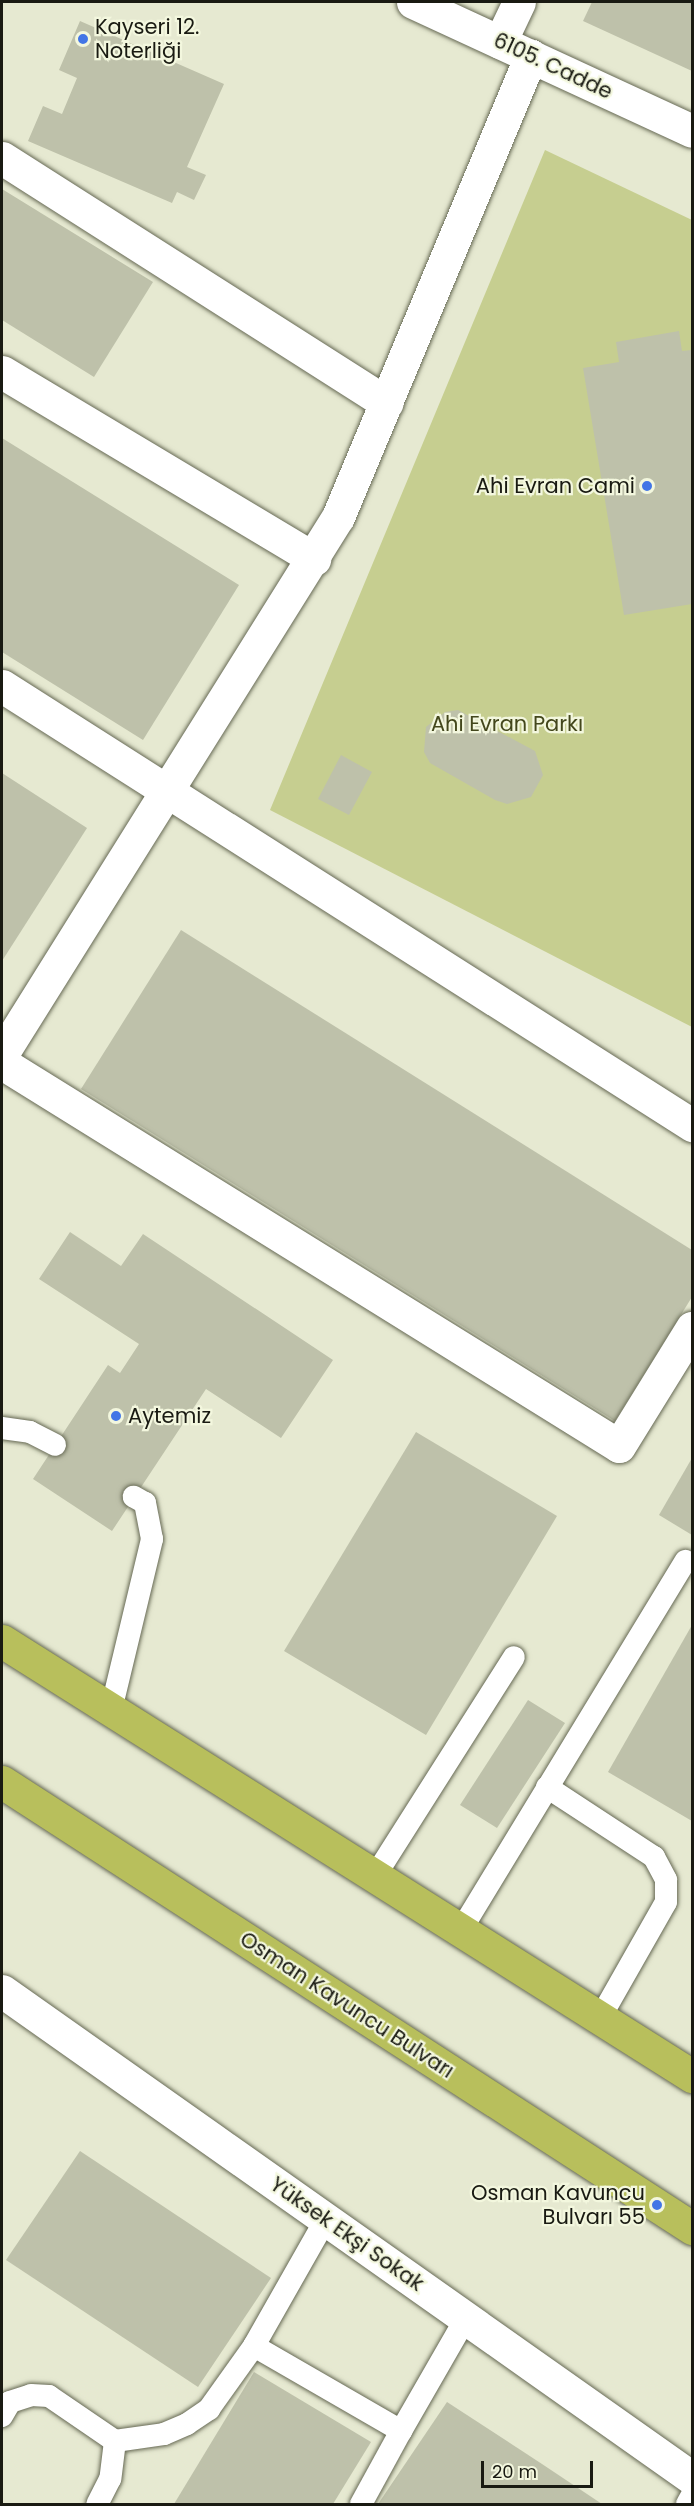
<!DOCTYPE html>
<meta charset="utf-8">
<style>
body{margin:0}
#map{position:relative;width:694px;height:2506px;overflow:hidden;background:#e6e9d1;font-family:Poppins,sans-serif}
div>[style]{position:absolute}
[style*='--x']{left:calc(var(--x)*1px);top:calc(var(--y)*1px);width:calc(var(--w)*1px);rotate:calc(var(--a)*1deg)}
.green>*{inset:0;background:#c6ce90}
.building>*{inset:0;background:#bec1aa}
.roads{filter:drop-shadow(0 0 2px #666954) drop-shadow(0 0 2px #666954)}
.service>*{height:22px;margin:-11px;padding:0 11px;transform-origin:11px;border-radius:11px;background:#fff}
.minor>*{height:33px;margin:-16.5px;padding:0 16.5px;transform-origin:16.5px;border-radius:16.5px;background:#fff}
.trunk>*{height:33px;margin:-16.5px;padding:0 16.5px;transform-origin:16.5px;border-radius:16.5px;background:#b8bf5c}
.dots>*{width:16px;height:16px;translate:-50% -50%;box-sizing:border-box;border:3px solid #f3f7de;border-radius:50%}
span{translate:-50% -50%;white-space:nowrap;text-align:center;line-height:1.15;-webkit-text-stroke:4.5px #f3f7de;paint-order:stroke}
.poi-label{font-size:21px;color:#191a12}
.left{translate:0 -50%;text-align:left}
.right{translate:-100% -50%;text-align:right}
.street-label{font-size:21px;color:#191a12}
.park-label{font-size:21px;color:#43471c}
.frame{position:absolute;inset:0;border:3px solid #191a12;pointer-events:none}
.scale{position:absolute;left:481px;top:2461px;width:112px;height:27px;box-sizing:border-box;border:3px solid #191a12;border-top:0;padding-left:8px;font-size:18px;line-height:21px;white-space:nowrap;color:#191a12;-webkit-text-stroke:4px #f3f7de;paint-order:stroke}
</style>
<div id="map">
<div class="green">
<i style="clip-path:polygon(545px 150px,692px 220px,692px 1027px,270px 810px)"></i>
</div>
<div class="building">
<i style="clip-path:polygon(592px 2px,692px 2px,692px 71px,583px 21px)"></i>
<i style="clip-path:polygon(80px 21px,224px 84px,187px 167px,206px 175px,194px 200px,177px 192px,172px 203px,28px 141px,43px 106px,62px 114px,77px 78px,59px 70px)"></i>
<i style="clip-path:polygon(2px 189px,153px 282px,94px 377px,2px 320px)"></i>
<i style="clip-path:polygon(679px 331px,682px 351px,692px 350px,692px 604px,624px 615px,583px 368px,619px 362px,616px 342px)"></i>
<i style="clip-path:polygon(2px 438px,239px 585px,143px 740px,2px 652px)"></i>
<i style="clip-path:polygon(458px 710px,535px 751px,543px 775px,531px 797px,507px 804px,495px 800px,430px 763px,424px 752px,426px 727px,445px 712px)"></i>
<i style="clip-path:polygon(341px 755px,372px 772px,349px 815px,318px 799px)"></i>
<i style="clip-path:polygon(2px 773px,87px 828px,2px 961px)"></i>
<i style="clip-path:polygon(181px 930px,692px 1250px,692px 1297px,615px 1421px,81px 1089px)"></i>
<i style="clip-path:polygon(70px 1232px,121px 1266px,143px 1234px,333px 1360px,281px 1438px,206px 1389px,112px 1531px,33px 1479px,108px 1365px,120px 1373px,139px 1344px,39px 1279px)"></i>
<i style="clip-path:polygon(416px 1432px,557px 1516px,426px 1735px,284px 1651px)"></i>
<i style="clip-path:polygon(692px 1458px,692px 1535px,659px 1515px)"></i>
<i style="clip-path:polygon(692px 1625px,692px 1821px,608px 1772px)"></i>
<i style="clip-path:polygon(528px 1700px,565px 1723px,497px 1828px,460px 1805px)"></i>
<i style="clip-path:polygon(80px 2151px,271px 2278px,198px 2387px,6px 2260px)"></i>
<i style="clip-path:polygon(254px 2372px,371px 2442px,333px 2504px,174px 2504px)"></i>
<i style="clip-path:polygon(447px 2402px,542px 2464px,602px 2504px,378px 2504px)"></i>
</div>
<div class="roads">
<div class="service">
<i style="--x:2;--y:1428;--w:28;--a:8"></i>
<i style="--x:30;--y:1432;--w:28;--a:27"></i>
<i style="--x:111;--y:1710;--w:176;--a:-76.5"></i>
<i style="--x:152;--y:1539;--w:37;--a:-101"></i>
<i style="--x:145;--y:1503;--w:13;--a:-151"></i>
<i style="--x:547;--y:1787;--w:128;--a:33.2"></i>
<i style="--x:654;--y:1857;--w:26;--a:62"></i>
<i style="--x:666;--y:1880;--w:22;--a:90"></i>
<i style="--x:666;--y:1902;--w:133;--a:119.6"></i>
<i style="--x:375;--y:1876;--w:259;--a:-57.6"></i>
<i style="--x:461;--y:1930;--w:432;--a:-58.7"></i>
<i style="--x:326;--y:2219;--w:146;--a:119.6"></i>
<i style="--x:254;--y:2346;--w:170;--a:30"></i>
<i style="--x:401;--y:2431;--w:130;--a:-60.1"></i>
<i style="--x:2;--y:2416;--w:16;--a:-60"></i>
<i style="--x:10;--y:2402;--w:22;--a:-18"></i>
<i style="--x:31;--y:2395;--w:18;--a:3"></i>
<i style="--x:49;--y:2396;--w:80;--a:34.3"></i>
<i style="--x:115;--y:2441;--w:38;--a:97"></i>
<i style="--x:110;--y:2479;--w:28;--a:117"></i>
<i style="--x:115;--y:2441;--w:49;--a:-8.1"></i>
<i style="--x:164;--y:2434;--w:25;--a:-23"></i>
<i style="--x:187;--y:2424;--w:27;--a:-34"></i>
<i style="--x:209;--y:2409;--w:77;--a:-54.5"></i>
<i style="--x:361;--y:2504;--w:83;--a:-61.3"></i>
<i style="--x:687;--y:2504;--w:10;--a:-61"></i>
</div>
<div class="minor">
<i style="--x:413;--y:2;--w:307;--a:24.8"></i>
<i style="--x:500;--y:42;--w:44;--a:-64.6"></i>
<i style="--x:2;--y:158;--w:456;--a:32.5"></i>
<i style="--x:2;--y:372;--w:364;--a:30.9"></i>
<i style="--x:2;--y:686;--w:818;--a:32.47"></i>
<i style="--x:2;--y:1054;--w:633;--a:-57.97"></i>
<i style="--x:338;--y:517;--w:500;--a:-67.3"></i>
<i style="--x:2;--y:1063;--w:726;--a:31.83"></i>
<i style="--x:619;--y:1446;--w:139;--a:-58.3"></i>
<i style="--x:2;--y:1991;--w:845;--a:35.21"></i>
</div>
<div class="trunk">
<i style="--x:2;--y:1641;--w:816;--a:32.23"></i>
<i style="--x:2;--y:1782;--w:822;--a:32.88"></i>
</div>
</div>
<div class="dots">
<i style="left:83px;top:39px;background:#4275e6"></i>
<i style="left:647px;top:486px;background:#4275e6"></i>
<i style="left:116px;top:1416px;background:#4275e6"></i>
<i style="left:657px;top:2205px;background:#4275e6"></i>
</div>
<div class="poi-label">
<span class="left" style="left:95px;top:39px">Kayseri 12.<br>Noterliği</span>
<span class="right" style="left:635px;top:486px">Ahi Evran Cami</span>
<span class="left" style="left:128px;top:1416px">Aytemiz</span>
<span class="right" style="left:645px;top:2205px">Osman Kavuncu<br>Bulvarı 55</span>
</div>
<div class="street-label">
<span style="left:553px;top:66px;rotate:25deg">6105. Cadde</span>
<span style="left:347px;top:2005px;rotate:33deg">Osman Kavuncu Bulvarı</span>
<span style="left:347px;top:2234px;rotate:35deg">Yüksek Ekşi Sokak</span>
</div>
<div class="park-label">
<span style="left:507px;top:724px">Ahi Evran Parkı</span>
</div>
<div class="frame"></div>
<div class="scale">20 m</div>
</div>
